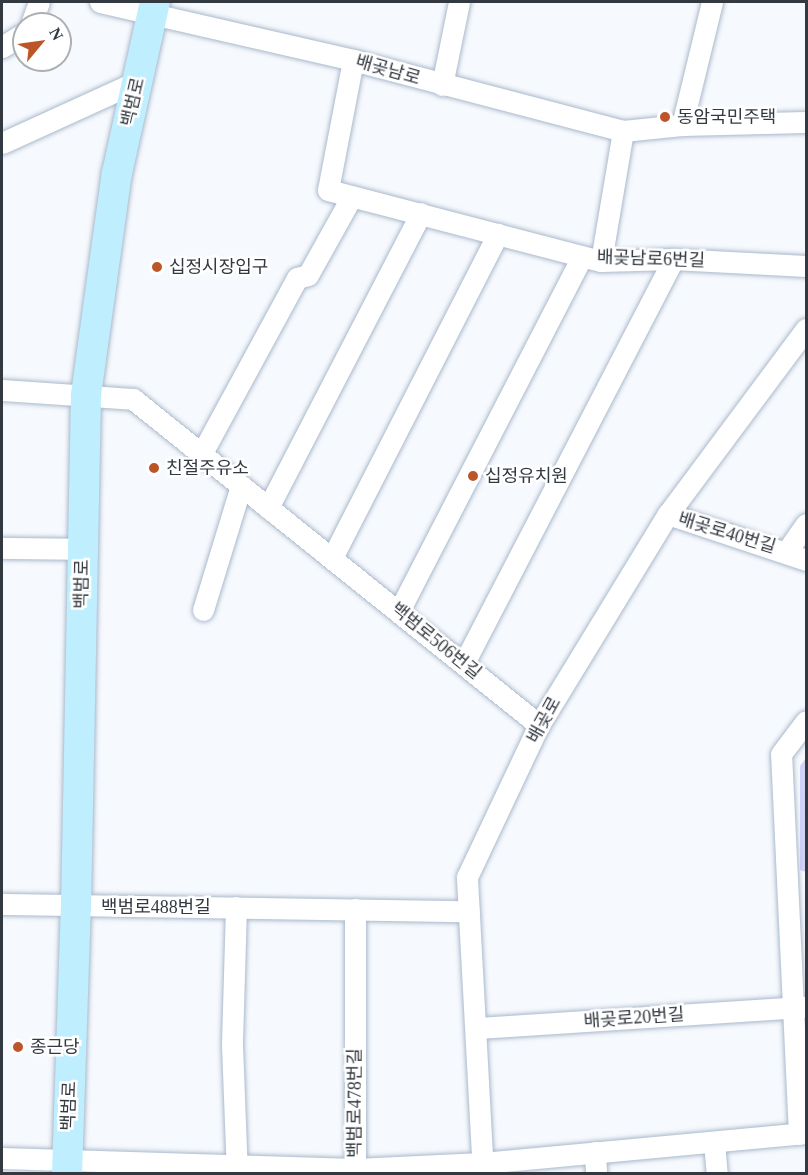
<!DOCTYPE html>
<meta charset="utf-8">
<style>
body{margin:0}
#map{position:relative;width:808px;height:1175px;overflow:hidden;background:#f6f9fd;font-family:"Times New Roman","Noto Sans KR",serif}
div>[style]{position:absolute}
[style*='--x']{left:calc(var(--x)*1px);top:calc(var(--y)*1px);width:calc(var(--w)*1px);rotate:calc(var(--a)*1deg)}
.building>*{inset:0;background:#d0d2f7}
.roads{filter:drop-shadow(0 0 2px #aab9cc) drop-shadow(0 0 2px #aab9cc)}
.minor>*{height:21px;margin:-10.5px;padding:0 10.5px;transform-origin:10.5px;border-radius:10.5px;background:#fff}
.secondary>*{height:30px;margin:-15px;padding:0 15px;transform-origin:15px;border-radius:15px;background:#bfeffe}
.dots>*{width:16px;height:16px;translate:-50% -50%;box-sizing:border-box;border:3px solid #fff;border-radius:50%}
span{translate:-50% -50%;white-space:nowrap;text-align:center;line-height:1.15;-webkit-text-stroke:5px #fff;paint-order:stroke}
.street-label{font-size:18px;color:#333940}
.poi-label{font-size:18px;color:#333940}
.left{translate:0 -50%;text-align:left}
.frame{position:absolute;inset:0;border:3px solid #333940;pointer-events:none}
.north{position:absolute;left:12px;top:12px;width:60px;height:60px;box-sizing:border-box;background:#fff;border:2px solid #adb0b3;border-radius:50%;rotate:61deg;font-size:16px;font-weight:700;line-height:24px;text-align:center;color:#333940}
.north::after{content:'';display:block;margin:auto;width:21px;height:27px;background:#bc5629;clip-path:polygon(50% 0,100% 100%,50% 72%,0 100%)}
</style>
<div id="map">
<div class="building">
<i style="clip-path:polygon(806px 758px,806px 872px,800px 870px,800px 766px)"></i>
</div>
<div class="roads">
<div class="minor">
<i style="--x:100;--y:2;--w:260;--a:12.9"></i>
<i style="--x:353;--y:60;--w:279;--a:14.7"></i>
<i style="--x:623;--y:131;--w:59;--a:-5.8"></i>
<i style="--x:682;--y:125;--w:124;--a:-1.4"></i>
<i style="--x:31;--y:24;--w:23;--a:-70"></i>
<i style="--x:2;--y:47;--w:26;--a:-32"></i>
<i style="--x:353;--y:60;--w:132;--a:100.9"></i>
<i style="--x:328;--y:190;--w:282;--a:14.6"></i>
<i style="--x:601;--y:261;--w:72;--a:-1.6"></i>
<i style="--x:673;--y:259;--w:133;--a:3"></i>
<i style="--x:442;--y:85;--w:85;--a:-78.4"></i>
<i style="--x:682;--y:125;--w:127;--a:-76.3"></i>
<i style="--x:2;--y:143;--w:149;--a:-24.5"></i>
<i style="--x:601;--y:261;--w:132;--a:-80.4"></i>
<i style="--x:2;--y:390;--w:131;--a:3.9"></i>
<i style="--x:133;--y:399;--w:521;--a:38.76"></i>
<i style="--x:202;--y:453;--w:199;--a:-61.5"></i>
<i style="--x:297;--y:278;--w:11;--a:-15"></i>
<i style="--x:308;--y:275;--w:90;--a:-60.9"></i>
<i style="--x:268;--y:508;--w:332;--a:-62.6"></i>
<i style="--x:668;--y:514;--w:145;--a:18.4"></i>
<i style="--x:2;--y:548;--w:81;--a:0.7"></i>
<i style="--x:787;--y:551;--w:33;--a:-55"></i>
<i style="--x:333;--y:556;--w:362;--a:-62.9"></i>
<i style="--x:203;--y:610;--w:130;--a:-73"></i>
<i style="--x:399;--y:611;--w:399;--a:-62.7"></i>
<i style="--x:464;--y:663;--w:455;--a:-62.6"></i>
<i style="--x:2;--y:904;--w:467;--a:0.9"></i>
<i style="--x:236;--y:907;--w:138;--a:91.7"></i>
<i style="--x:232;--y:1045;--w:129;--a:87.8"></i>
<i style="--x:477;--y:1028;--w:330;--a:-3.7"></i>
<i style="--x:799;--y:1134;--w:380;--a:-92.7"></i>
<i style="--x:781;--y:754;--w:41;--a:-52.9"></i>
<i style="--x:714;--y:1142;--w:32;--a:85"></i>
<i style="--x:595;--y:1152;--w:22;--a:87"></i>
<i style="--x:2;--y:1158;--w:353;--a:1.8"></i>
<i style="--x:355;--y:1169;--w:127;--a:-2.7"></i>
<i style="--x:482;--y:1163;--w:325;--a:-5.3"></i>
<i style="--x:355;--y:1174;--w:265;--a:-90"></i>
<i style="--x:483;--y:1174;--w:297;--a:-93.1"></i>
<i style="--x:467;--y:877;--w:168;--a:-64.7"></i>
<i style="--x:539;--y:725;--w:247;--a:-58.6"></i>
<i style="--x:668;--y:514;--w:231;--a:-53.3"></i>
</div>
<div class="secondary">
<i style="--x:67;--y:1174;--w:267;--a:-88.1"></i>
<i style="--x:76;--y:907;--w:512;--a:-88.88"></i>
<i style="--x:86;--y:395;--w:224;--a:-82.1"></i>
<i style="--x:117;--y:173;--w:175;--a:-77.5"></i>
</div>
</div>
<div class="dots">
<i style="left:665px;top:117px;background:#bc5629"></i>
<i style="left:157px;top:267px;background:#bc5629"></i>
<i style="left:154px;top:468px;background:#bc5629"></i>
<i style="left:473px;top:476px;background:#bc5629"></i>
<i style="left:18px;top:1047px;background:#bc5629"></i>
</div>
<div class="street-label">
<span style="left:388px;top:70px;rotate:16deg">배곶남로</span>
<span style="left:133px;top:102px;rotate:-77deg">백범로</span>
<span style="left:651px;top:259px;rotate:2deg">배곶남로6번길</span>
<span style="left:727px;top:533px;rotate:17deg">배곶로40번길</span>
<span style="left:82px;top:584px;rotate:-89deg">백범로</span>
<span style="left:436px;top:641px;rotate:39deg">백범로506번길</span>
<span style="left:544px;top:720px;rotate:-61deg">배곶로</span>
<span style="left:156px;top:907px">백범로488번길</span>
<span style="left:634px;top:1018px;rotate:-4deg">배곶로20번길</span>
<span style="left:355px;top:1103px;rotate:-90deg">백범로478번길</span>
<span style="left:69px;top:1106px;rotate:-88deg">백범로</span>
</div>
<div class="poi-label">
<span class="left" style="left:677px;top:117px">동암국민주택</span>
<span class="left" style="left:169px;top:267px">십정시장입구</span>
<span class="left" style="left:166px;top:468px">친절주유소</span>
<span class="left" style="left:485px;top:476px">십정유치원</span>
<span class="left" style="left:30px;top:1047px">종근당</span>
</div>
<div class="frame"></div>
<div class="north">N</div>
</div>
